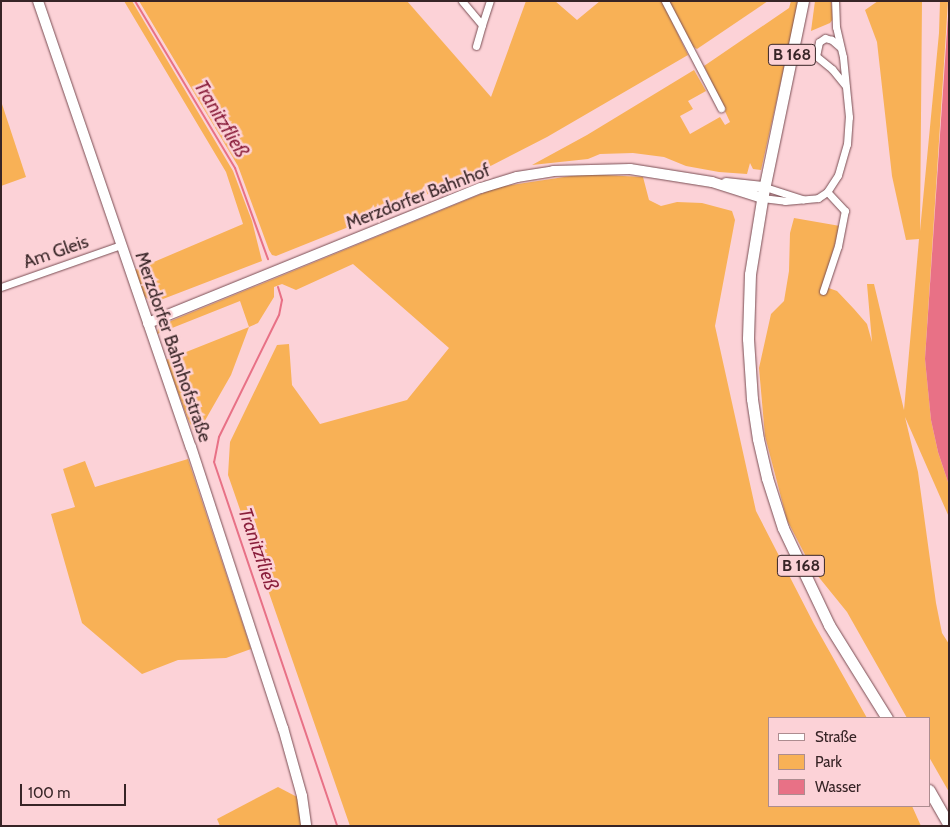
<!DOCTYPE html>
<meta charset="utf-8">
<style>
body{margin:0}
#map{position:relative;width:950px;height:827px;overflow:hidden;background:#fcd2d7;font-family:Cabin,sans-serif}
div>[style]{position:absolute}
[style*='--x']{left:calc(var(--x)*1px);top:calc(var(--y)*1px);width:calc(var(--w)*1px);rotate:calc(var(--a)*1deg)}
.green>*{inset:0;background:#f8b156}
.water>*{inset:0;background:#e87186}
.stream>*{height:2px;margin:-1px;padding:0 1px;transform-origin:1px;border-radius:1px;background:#e87186}
.roads{filter:drop-shadow(0 0 1px #7a4e54) drop-shadow(0 0 1px #7a4e54)}
.street>*{height:7px;margin:-3.5px;padding:0 3.5px;transform-origin:3.5px;border-radius:3.5px;background:#fff}
.secondary>*{height:10px;margin:-5px;padding:0 5px;transform-origin:5px;border-radius:5px;background:#fff}
.primary>*{height:11px;margin:-5.5px;padding:0 5.5px;transform-origin:5.5px;border-radius:5.5px;background:#fff}
span{translate:-50% -50%;white-space:nowrap;text-align:center;line-height:1.15;-webkit-text-stroke:5px #fcd2d7;paint-order:stroke}
.shield-label span{padding:1px 4px;background:#fcd2d7;border:1px solid;border-radius:4px;-webkit-text-stroke-width:0}
.shield-label{font-size:16px;color:#372426;font-weight:700}
.street-label{font-size:18px;color:#372426}
.water-label{font-size:19px;color:#8a1e3b;font-style:italic}
.frame{position:absolute;inset:0;border:2px solid #372426;pointer-events:none}
.legend{position:absolute;left:768px;top:717px;width:162px;height:90px;box-sizing:border-box;background:#fcd2d7;border:1px solid #ad8c90;margin:0;padding:6px 9px;list-style:none;font-size:15px;color:#372426}
.legend li{display:flex;align-items:center;gap:10px;height:25px}
.legend b{width:25px;border:1px solid #ad8c90}
.scale{position:absolute;left:20px;top:784px;width:106px;height:22px;box-sizing:border-box;border:2px solid #372426;border-top:0;padding-left:6px;font-size:15px;line-height:18px;white-space:nowrap;color:#372426;-webkit-text-stroke:4px #fcd2d7;paint-order:stroke}
</style>
<div id="map">
<div class="green">
<i style="clip-path:polygon(124px 1px,132px 1px,233px 171px,252px 221px,262px 261px,150px 304px,149px 300px,143px 295px,135px 270px,243px 224px,226px 172px)"></i>
<i style="clip-path:polygon(139px 1px,407px 1px,491px 97px,526px 1px,555px 1px,577px 20px,600px 1px,662px 1px,688px 55px,547px 137px,475px 174px,386px 212px,276px 256px,272px 255px,269px 250px,238px 166px)"></i>
<i style="clip-path:polygon(667px 1px,768px 1px,697px 49px,692px 46px)"></i>
<i style="clip-path:polygon(791px 1px,799px 1px,761px 170px,753px 169px,750px 163px,747px 174px,719px 172px,686px 166px,664px 157px,633px 153px,600px 154px,588px 159px,532px 165px,587px 135px,694px 70px,706px 91px,688px 101px,693px 109px,680px 116px,690px 134px,720px 117px,725px 125px,730px 122px,704px 66px,789px 8px)"></i>
<i style="clip-path:polygon(815px 1px,831px 1px,833px 19px,830px 23px,811px 31px)"></i>
<i style="clip-path:polygon(878px 1px,922px 1px,920px 231px,939px 33px,940px 1px,948px 1px,925px 359px,931px 420px,938px 452px,949px 485px,949px 517px,905px 417px,918px 472px,936px 603px,942px 633px,949px 644px,949px 792px,929px 757px,929px 718px,907px 718px,847px 612px,813px 570px,787px 520px,765px 436px,759px 368px,771px 314px,784px 301px,789px 271px,790px 233px,794px 218px,840px 226px,823px 286px,837px 291px,854px 309px,867px 324px,872px 342px,867px 284px,874px 284px,904px 410px,919px 239px,906px 240px,892px 176px,877px 42px,865px 10px)"></i>
<i style="clip-path:polygon(1px 101px,26px 177px,1px 186px)"></i>
<i style="clip-path:polygon(584px 174px,643px 177px,649px 200px,661px 206px,677px 202px,702px 203px,732px 211px,735px 220px,715px 326px,756px 511px,814px 624px,867px 718px,769px 718px,769px 806px,912px 806px,921px 826px,350px 826px,228px 475px,230px 442px,277px 345px,289px 344px,292px 385px,320px 424px,407px 400px,449px 348px,353px 264px,296px 290px,282px 284px,274px 287px,274px 297px,258px 323px,249px 327px,231px 375px,199px 431px,193px 430px,187px 417px,166px 360px,249px 327px,240px 301px,157px 334px,158px 329px,161px 325px,498px 187px)"></i>
<i style="clip-path:polygon(188px 459px,251px 649px,226px 658px,178px 660px,142px 674px,82px 623px,51px 514px,75px 507px,63px 469px,85px 461px,95px 487px)"></i>
<i style="clip-path:polygon(278px 787px,299px 798px,301px 826px,220px 826px,217px 819px)"></i>
</div>
<div class="water">
<i style="clip-path:polygon(949px 1px,949px 485px,938px 452px,931px 420px,925px 359px)"></i>
</div>
<div class="stream">
<i style="--x:135;--y:1;--w:195;--a:59.1"></i>
<i style="--x:235;--y:168;--w:97;--a:70.1"></i>
<i style="--x:278;--y:287;--w:14;--a:73"></i>
<i style="--x:282;--y:300;--w:15;--a:101"></i>
<i style="--x:279;--y:315;--w:136;--a:116.2"></i>
<i style="--x:219;--y:437;--w:25;--a:101"></i>
<i style="--x:214;--y:462;--w:384;--a:71.3"></i>
</div>
<div class="roads">
<div class="street">
<i style="--x:462;--y:1;--w:31;--a:50"></i>
<i style="--x:482;--y:25;--w:25;--a:-72"></i>
<i style="--x:665;--y:1;--w:121;--a:62.4"></i>
<i style="--x:476;--y:46;--w:22;--a:-74"></i>
<i style="--x:840;--y:47;--w:11;--a:-139"></i>
<i style="--x:832;--y:40;--w:7;--a:-164"></i>
<i style="--x:825;--y:38;--w:7;--a:146"></i>
<i style="--x:819;--y:42;--w:14;--a:102"></i>
<i style="--x:816;--y:56;--w:21;--a:39"></i>
<i style="--x:832;--y:69;--w:21;--a:51"></i>
<i style="--x:765;--y:187;--w:40;--a:18"></i>
<i style="--x:762;--y:198;--w:23;--a:7"></i>
<i style="--x:785;--y:201;--w:33;--a:-5"></i>
<i style="--x:818;--y:198;--w:11;--a:-34"></i>
<i style="--x:827;--y:192;--w:20;--a:-57"></i>
<i style="--x:838;--y:175;--w:32;--a:-74"></i>
<i style="--x:847;--y:144;--w:27;--a:-86"></i>
<i style="--x:849;--y:117;--w:60;--a:-95.7"></i>
<i style="--x:843;--y:57;--w:31;--a:-103"></i>
<i style="--x:836;--y:27;--w:26;--a:-92"></i>
<i style="--x:1;--y:287;--w:127;--a:-19.3"></i>
<i style="--x:823;--y:291;--w:47;--a:-71.6"></i>
<i style="--x:838;--y:246;--w:36;--a:-79"></i>
<i style="--x:845;--y:211;--w:26;--a:-133"></i>
</div>
<div class="secondary">
<i style="--x:38;--y:1;--w:472;--a:71.1"></i>
<i style="--x:191;--y:447;--w:296;--a:71.9"></i>
<i style="--x:283;--y:728;--w:71;--a:74.4"></i>
<i style="--x:302;--y:796;--w:30;--a:82"></i>
<i style="--x:726;--y:183;--w:39;--a:6"></i>
<i style="--x:148;--y:323;--w:359;--a:-22.1"></i>
<i style="--x:481;--y:188;--w:38;--a:-17"></i>
<i style="--x:517;--y:177;--w:36;--a:-9"></i>
<i style="--x:553;--y:171;--w:77;--a:-1.5"></i>
<i style="--x:630;--y:169;--w:83;--a:9"></i>
<i style="--x:712;--y:182;--w:52;--a:17.7"></i>
</div>
<div class="primary">
<i style="--x:803;--y:1;--w:197;--a:101.7"></i>
<i style="--x:763;--y:194;--w:81;--a:99.2"></i>
<i style="--x:750;--y:274;--w:65;--a:91.8"></i>
<i style="--x:748;--y:339;--w:60;--a:86.2"></i>
<i style="--x:752;--y:399;--w:40;--a:81.5"></i>
<i style="--x:758;--y:439;--w:40;--a:77"></i>
<i style="--x:767;--y:478;--w:52;--a:72.3"></i>
<i style="--x:783;--y:528;--w:107;--a:64.6"></i>
<i style="--x:829;--y:625;--w:110;--a:58.1"></i>
<i style="--x:929;--y:790;--w:40;--a:60.3"></i>
</div>
</div>
<div class="shield-label">
<span style="left:792px;top:55px">B 168</span>
<span style="left:801px;top:566px">B 168</span>
</div>
<div class="street-label">
<span style="left:418px;top:197px;rotate:-21deg">Merzdorfer Bahnhof</span>
<span style="left:56px;top:252px;rotate:-19deg">Am Gleis</span>
<span style="left:173px;top:347px;rotate:71deg">Merzdorfer Bahnhofstraße</span>
</div>
<div class="water-label">
<span style="left:221px;top:119px;rotate:59deg">Tranitzfließ</span>
<span style="left:258px;top:549px;rotate:71deg">Tranitzfließ</span>
</div>
<div class="frame"></div>
<ul class="legend">
<li><b style="height:6px;background:#fff"></b>Straße</li>
<li><b style="height:14px;background:#f8b156"></b>Park</li>
<li><b style="height:14px;background:#e87186"></b>Wasser</li>
</ul>
<div class="scale">100 m</div>
</div>
